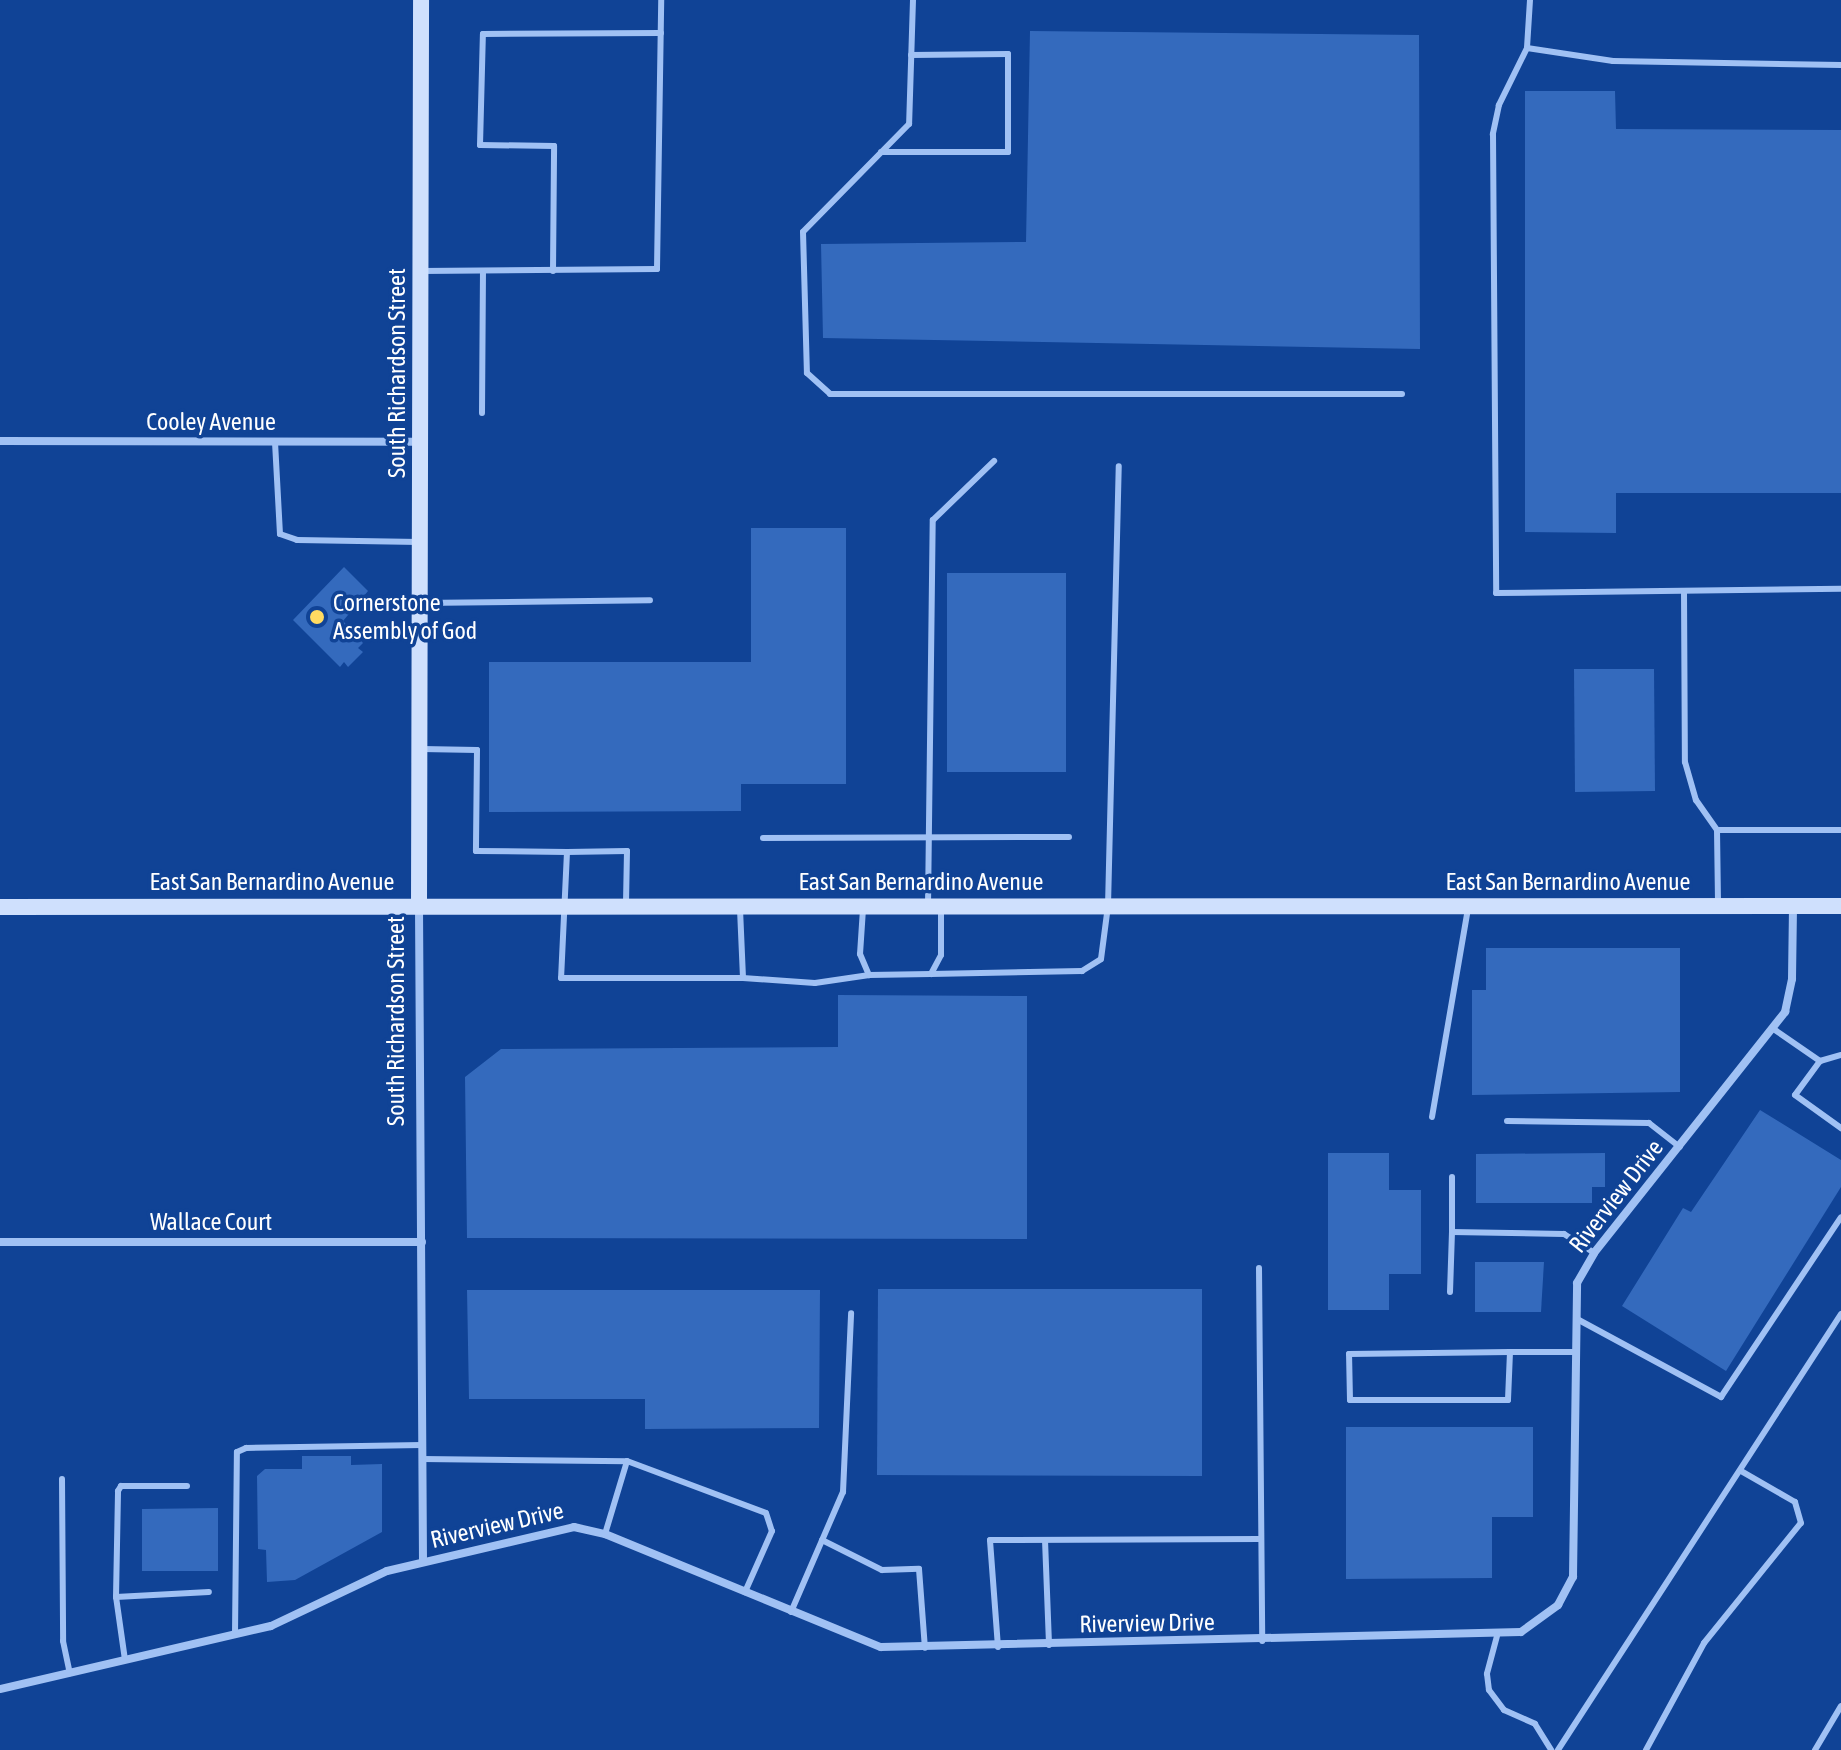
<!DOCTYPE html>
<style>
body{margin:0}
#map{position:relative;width:1841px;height:1750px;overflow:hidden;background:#104396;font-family:"Asap Condensed",sans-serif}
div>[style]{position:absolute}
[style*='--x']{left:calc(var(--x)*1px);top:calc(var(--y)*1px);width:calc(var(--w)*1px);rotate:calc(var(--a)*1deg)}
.building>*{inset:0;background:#346abd}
.lane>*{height:6px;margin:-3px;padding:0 3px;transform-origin:3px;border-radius:3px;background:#a0c1f4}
.street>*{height:8px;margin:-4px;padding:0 4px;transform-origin:4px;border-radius:4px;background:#a0c1f4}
.secondary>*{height:16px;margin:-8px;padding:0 8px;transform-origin:8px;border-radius:8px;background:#cfe0fd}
.dots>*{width:22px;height:22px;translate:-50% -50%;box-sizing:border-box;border:4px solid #104396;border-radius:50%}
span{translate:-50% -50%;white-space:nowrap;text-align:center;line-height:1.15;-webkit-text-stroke:7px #104396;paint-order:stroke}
.street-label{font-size:24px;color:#fff}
.poi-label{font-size:24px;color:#fff}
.left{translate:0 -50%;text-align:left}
</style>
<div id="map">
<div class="building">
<i style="clip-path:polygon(1030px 31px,1419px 35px,1420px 349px,823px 338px,821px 244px,1026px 242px)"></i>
<i style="clip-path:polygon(1525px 91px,1615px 91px,1616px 129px,1841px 130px,1841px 493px,1616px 493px,1616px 533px,1525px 532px)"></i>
<i style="clip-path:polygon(751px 528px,846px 528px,846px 784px,741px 784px,741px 811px,489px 812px,489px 662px,751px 662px)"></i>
<i style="clip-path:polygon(344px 567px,368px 591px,343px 621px,363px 643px,358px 648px,363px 652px,348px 667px,344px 662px,340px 667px,293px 620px)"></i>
<i style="clip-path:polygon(947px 573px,1066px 573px,1066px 772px,947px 772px)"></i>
<i style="clip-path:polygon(1574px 669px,1654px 669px,1655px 791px,1575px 792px)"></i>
<i style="clip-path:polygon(1486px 948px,1680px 948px,1680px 1092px,1472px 1095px,1472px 990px,1486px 990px)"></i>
<i style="clip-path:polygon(838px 995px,1027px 996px,1027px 1239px,467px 1238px,465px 1077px,501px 1049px,838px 1047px)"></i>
<i style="clip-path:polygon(1760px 1110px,1841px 1160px,1841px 1187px,1726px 1371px,1622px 1306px,1683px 1208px,1691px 1212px)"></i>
<i style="clip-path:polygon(1328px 1153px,1389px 1153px,1389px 1190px,1421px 1190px,1421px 1274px,1389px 1274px,1389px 1310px,1328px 1310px)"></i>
<i style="clip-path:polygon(1605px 1153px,1605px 1187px,1592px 1187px,1592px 1203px,1476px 1203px,1476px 1154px)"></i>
<i style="clip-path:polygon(1475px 1262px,1544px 1262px,1541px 1312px,1475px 1312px)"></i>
<i style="clip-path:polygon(878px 1289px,1202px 1289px,1202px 1476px,877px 1475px)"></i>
<i style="clip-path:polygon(467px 1290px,820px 1290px,819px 1428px,645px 1429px,645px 1399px,469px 1399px)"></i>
<i style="clip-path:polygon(1346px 1427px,1533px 1427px,1533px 1517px,1492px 1517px,1492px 1578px,1346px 1579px)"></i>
<i style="clip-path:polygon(302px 1456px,351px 1456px,351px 1465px,382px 1464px,382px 1532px,295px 1580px,267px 1582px,266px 1550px,258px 1549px,257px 1476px,265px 1469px,302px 1469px)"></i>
<i style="clip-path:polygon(218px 1508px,218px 1571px,142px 1571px,142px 1509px)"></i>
</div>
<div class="lane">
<i style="--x:913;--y:0;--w:124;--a:91.8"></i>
<i style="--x:909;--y:124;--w:151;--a:134.5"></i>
<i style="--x:803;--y:232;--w:141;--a:88.4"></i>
<i style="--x:807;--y:373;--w:31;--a:42"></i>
<i style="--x:830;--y:394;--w:572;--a:0"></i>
<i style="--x:1530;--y:0;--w:48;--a:93.6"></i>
<i style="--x:1527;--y:48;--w:64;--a:116.2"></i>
<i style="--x:1499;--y:105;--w:30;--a:102"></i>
<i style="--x:1493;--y:134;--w:459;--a:89.6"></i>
<i style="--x:1496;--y:593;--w:345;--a:-0.7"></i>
<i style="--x:1527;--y:48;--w:87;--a:8.6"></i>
<i style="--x:1613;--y:61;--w:228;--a:1"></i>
<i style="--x:881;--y:152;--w:127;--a:0"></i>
<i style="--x:1008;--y:152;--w:98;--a:-90"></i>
<i style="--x:1008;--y:54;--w:97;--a:179.4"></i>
<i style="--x:421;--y:271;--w:236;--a:-0.5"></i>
<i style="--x:657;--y:269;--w:269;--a:-89.1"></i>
<i style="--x:553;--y:271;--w:125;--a:-89.5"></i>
<i style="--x:554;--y:146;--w:74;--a:-179.2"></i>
<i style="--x:480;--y:145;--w:111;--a:-88.5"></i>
<i style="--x:483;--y:34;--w:178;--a:-0.3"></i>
<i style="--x:482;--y:413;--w:142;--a:-89.6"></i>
<i style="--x:275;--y:442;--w:92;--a:86.9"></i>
<i style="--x:280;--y:534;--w:18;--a:19"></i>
<i style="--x:297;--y:540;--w:122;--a:0.9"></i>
<i style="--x:1684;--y:591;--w:171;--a:89.7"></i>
<i style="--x:1685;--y:762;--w:40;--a:74"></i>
<i style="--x:1696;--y:800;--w:37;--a:55"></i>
<i style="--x:1717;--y:830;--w:73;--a:89.2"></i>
<i style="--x:420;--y:603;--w:230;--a:-0.7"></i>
<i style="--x:422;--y:749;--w:55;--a:1"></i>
<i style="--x:477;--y:750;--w:101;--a:90.6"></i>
<i style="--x:476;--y:851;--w:91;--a:0.6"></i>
<i style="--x:567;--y:852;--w:126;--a:92.7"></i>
<i style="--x:561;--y:978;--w:182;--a:0"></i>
<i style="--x:1717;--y:830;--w:124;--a:0"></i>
<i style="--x:763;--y:838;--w:306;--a:-0.2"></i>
<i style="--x:567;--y:852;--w:60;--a:-1"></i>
<i style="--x:627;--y:851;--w:53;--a:91.1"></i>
<i style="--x:928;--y:906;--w:386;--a:-89.3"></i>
<i style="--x:933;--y:520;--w:85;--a:-44"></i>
<i style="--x:740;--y:909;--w:69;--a:87.5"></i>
<i style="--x:743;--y:978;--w:72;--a:4"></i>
<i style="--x:815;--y:983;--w:55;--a:-8.4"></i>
<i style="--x:869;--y:975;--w:62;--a:-0.9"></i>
<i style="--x:931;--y:974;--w:21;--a:-62"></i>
<i style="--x:941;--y:955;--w:45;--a:-90"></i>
<i style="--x:863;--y:909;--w:45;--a:93.8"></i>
<i style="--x:860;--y:954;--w:23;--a:67"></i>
<i style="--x:931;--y:974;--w:151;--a:-1.1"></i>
<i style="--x:1082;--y:971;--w:22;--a:-32"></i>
<i style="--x:1101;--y:959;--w:53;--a:-82.5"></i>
<i style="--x:1108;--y:906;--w:440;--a:-88.6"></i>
<i style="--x:1775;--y:1030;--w:55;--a:34.6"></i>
<i style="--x:1820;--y:1061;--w:22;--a:-16"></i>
<i style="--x:1820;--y:1061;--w:42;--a:126.3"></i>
<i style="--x:1795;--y:1095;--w:57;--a:35.7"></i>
<i style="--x:1432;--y:1117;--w:211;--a:-80.2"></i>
<i style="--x:1507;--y:1121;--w:142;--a:0.8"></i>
<i style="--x:1649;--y:1123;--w:39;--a:38"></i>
<i style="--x:1452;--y:1232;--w:55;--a:-90"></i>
<i style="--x:1259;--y:1268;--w:373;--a:89.5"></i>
<i style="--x:1450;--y:1292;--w:60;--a:-88.1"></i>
<i style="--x:1452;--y:1232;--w:112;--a:1"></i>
<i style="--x:1564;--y:1234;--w:36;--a:32"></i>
<i style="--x:1577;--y:1319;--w:164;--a:28.4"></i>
<i style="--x:1721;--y:1397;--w:216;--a:-56.3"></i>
<i style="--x:1510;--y:1352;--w:48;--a:92.4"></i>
<i style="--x:1508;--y:1400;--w:158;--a:180"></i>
<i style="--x:1350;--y:1400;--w:46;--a:-91.2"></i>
<i style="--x:1349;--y:1354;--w:161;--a:-0.7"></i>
<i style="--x:1510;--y:1352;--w:66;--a:0"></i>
<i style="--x:422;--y:1459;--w:205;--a:0.6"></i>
<i style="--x:627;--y:1461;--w:148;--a:20.5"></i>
<i style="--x:766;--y:1513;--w:19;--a:72"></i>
<i style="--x:772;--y:1531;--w:67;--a:113.9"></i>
<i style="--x:62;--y:1479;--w:162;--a:89.6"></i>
<i style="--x:63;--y:1641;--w:33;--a:78"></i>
<i style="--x:605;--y:1534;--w:76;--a:-73.2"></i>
<i style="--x:822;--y:1540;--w:67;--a:26.6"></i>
<i style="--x:882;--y:1570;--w:37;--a:-2"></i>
<i style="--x:919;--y:1569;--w:79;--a:85.7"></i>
<i style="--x:1045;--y:1540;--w:105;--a:87.8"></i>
<i style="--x:116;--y:1597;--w:93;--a:-3.1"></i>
<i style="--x:791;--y:1612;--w:131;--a:-66.6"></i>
<i style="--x:843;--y:1492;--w:179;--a:-87.4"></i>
<i style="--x:235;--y:1634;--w:182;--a:-89.4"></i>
<i style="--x:237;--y:1452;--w:10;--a:-24"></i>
<i style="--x:246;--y:1448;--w:176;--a:-1"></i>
<i style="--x:1497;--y:1636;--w:39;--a:105"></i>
<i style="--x:1487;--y:1674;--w:16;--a:83"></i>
<i style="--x:1489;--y:1690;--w:25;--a:53"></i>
<i style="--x:1504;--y:1710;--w:34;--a:24"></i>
<i style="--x:1535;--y:1724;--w:31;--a:58"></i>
<i style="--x:998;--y:1647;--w:107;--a:-94.3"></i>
<i style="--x:990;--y:1540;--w:270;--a:-0.2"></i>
<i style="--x:125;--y:1660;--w:64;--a:-98.1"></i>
<i style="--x:116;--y:1597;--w:106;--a:-88.9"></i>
<i style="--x:118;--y:1491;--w:6;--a:-59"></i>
<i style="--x:121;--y:1486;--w:66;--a:0"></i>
<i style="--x:1558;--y:1750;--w:520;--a:-57.01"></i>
<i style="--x:1646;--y:1750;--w:122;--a:-61.5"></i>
<i style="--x:1704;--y:1643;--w:154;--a:-51.1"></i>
<i style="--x:1801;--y:1523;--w:22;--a:-106"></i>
<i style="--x:1795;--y:1502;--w:62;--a:-150.1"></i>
<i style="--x:1815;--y:1750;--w:51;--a:-59.4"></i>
</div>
<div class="street">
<i style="--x:0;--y:441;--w:420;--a:0.1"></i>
<i style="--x:419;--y:907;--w:655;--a:89.65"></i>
<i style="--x:0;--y:1242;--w:422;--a:0"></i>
<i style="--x:0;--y:1689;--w:278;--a:-13.1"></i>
<i style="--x:271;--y:1626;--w:128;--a:-25.4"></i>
<i style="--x:387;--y:1571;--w:192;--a:-13.2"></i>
<i style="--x:574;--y:1527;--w:32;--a:13"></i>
<i style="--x:605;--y:1534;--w:298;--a:22.3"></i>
<i style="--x:881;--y:1647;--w:640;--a:-1.34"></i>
<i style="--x:1521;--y:1632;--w:46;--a:-36.1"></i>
<i style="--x:1558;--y:1605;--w:32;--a:-62"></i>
<i style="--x:1573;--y:1577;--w:294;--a:-89.2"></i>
<i style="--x:1577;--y:1283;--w:34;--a:-60"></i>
<i style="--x:1594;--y:1253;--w:308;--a:-51.6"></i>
<i style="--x:1785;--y:1012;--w:34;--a:-78"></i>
<i style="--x:1792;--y:979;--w:72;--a:-89.2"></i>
</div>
<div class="secondary">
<i style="--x:419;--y:906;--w:906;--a:-89.87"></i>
<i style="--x:0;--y:907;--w:1841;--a:-0.03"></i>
</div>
<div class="dots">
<i style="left:317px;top:617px;background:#ffdb62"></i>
</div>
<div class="street-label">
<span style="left:397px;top:373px;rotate:-90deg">South Richardson Street</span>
<span style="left:211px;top:422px">Cooley Avenue</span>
<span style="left:272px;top:882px">East San Bernardino Avenue</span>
<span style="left:921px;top:882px">East San Bernardino Avenue</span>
<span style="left:1568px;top:882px">East San Bernardino Avenue</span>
<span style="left:396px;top:1021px;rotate:-90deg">South Richardson Street</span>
<span style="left:1616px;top:1196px;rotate:-52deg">Riverview Drive</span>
<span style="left:211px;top:1222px">Wallace Court</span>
<span style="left:497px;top:1525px;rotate:-13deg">Riverview Drive</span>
<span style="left:1147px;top:1623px;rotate:-1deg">Riverview Drive</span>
</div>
<div class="poi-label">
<span class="left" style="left:333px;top:617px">Cornerstone<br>Assembly of God</span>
</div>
</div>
